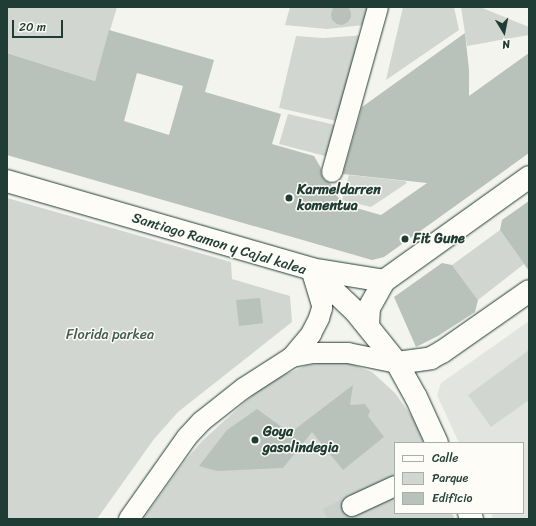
<!DOCTYPE html>
<style>
body{margin:0}
#map{position:relative;width:536px;height:526px;overflow:hidden;background:#f4f4ef;font-family:Sriracha,sans-serif}
div>[style]{position:absolute}
[style*='--x']{left:calc(var(--x)*1px);top:calc(var(--y)*1px);width:calc(var(--w)*1px);rotate:calc(var(--a)*1deg)}
.built>*{inset:0;background:#e2e5df}
.green>*{inset:0;background:#d1d6d1}
.building>*{inset:0;background:#b9c1bb}
.minor-tunnel>*{height:20px;margin-top:-10px;transform-origin:0;background:repeating-linear-gradient(90deg,#c9cfca 0 20px,transparent 0 30px)}
.roads{filter:drop-shadow(0 0 1px #1f3d34) drop-shadow(0 0 1px #1f3d34)}
.minor>*{height:20px;margin:-10px;padding:0 10px;transform-origin:10px;border-radius:10px;background:#fdfcf7}
.major>*{height:22px;margin:-11px;padding:0 11px;transform-origin:11px;border-radius:11px;background:#fdfcf7}
.dots>*{width:11px;height:11px;translate:-50% -50%;box-sizing:border-box;border:2px solid #fdfcf7;border-radius:50%}
span{translate:-50% -50%;white-space:nowrap;text-align:center;line-height:1.15;-webkit-text-stroke:3px #fdfcf7;paint-order:stroke}
.poi-label{font-size:14px;color:#1f3d34;font-weight:700}
.left{translate:0 -50%;text-align:left}
.street-label{font-size:14px;color:#1f3d34}
.park-label{font-size:14px;color:#435c53}
.frame{position:absolute;inset:0;border:8px solid #1f3d34;pointer-events:none}
.legend{position:absolute;left:394px;top:442px;width:130px;height:72px;box-sizing:border-box;background:#fdfcf7;border:1px solid #a4b0a9;margin:0;padding:5px 7px;list-style:none;font-size:12px;color:#1f3d34}
.legend li{display:flex;align-items:center;gap:8px;height:20px}
.legend b{width:20px;border:1px solid #a4b0a9}
.north{position:absolute;left:484px;top:12px;width:40px;height:40px;-webkit-text-stroke:3px #fdfcf7;paint-order:stroke;rotate:170deg;font-size:11px;font-weight:700;line-height:16px;text-align:center;color:#1f3d34}
.north::after{content:'';display:block;margin:auto;width:14px;height:18px;background:#1f3d34;clip-path:polygon(50% 0,100% 100%,50% 72%,0 100%)}
.scale{position:absolute;left:12px;top:20px;width:51px;height:18px;box-sizing:border-box;border:2px solid #1f3d34;border-top:0;padding-left:5px;font-size:12px;line-height:14px;white-space:nowrap;color:#1f3d34;-webkit-text-stroke:3px #fdfcf7;paint-order:stroke}
</style>
<div id="map">
<div class="built">
<i style="clip-path:polygon(529px 321px,529px 519px,493px 519px,491px 513px,523px 513px,523px 443px,459px 443px,437px 395px,441px 383px)"></i>
</div>
<div class="green">
<i style="clip-path:polygon(7px 7px,117px 7px,95px 81px,7px 53px)"></i>
<i style="clip-path:polygon(290px 7px,373px 7px,364px 25px,327px 29px,285px 25px)"></i>
<i style="clip-path:polygon(403px 7px,454px 7px,459px 30px,386px 80px)"></i>
<i style="clip-path:polygon(461px 7px,480px 7px,529px 27px,529px 35px,467px 46px)"></i>
<i style="clip-path:polygon(365px 35px,341px 122px,279px 108px,296px 36px,323px 38px)"></i>
<i style="clip-path:polygon(288px 114px,340px 126px,329px 157px,279px 144px)"></i>
<i style="clip-path:polygon(349px 175px,405px 181px,407px 183px,371px 207px,342px 200px)"></i>
<i style="clip-path:polygon(7px 198px,231px 262px,232px 279px,290px 296px,292px 322px,178px 412px,154px 439px,97px 519px,7px 519px)"></i>
<i style="clip-path:polygon(500px 230px,524px 264px,478px 300px,452px 265px)"></i>
<i style="clip-path:polygon(529px 350px,529px 400px,491px 427px,468px 395px)"></i>
<i style="clip-path:polygon(325px 362px,346px 362px,372px 372px,395px 393px,413px 418px,424px 443px,395px 443px,395px 513px,452px 513px,455px 519px,143px 519px,184px 462px,202px 441px,257px 391px,275px 379px,305px 366px)"></i>
</div>
<div class="building">
<i style="clip-path:polygon(333px 7px,348px 7px,351px 12px,351px 17px,348px 22px,342px 25px,337px 24px,332px 20px,331px 15px)"></i>
<i style="clip-path:polygon(evenodd,109px 30px,214px 60px,205px 92px,281px 114px,272px 144px,314px 156px,321px 168px,321px 174px,324px 180px,330px 183px,342px 204px,381px 215px,427px 183px,343px 174px,362px 107px,465px 33px,469px 70px,469px 96px,529px 53px,529px 153px,384px 257px,372px 260px,7px 155px,7px 53px,95px 81px,109px 30px,137px 73px,183px 86px,169px 135px,124px 121px,137px 73px)"></i>
<i style="clip-path:polygon(529px 201px,529px 271px,500px 230px,502px 220px)"></i>
<i style="clip-path:polygon(442px 263px,452px 265px,478px 300px,475px 312px,438px 336px,416px 347px,394px 297px)"></i>
<i style="clip-path:polygon(260px 298px,263px 323px,239px 326px,236px 300px)"></i>
<i style="clip-path:polygon(353px 385px,350px 405px,365px 404px,370px 411px,368px 416px,384px 437px,343px 470px,312px 432px,283px 468px,217px 471px,199px 466px,227px 430px,257px 409px,290px 433px)"></i>
</div>
<div class="minor-tunnel">
<i style="--x:327;--y:519;--w:1;--a:-90"></i>
<i style="--x:327;--y:518;--w:28;--a:-26"></i>
</div>
<div class="roads">
<div class="minor">
<i style="--x:332;--y:172;--w:171;--a:-74.4"></i>
<i style="--x:292;--y:357;--w:30;--a:-50"></i>
<i style="--x:311;--y:334;--w:18;--a:-63"></i>
<i style="--x:319;--y:318;--w:10;--a:-73"></i>
<i style="--x:322;--y:308;--w:3;--a:-90"></i>
<i style="--x:322;--y:305;--w:38;--a:-107"></i>
<i style="--x:352;--y:506;--w:47;--a:-24.9"></i>
<i style="--x:129;--y:519;--w:100;--a:-54.7"></i>
<i style="--x:187;--y:437;--w:22;--a:-47"></i>
<i style="--x:202;--y:421;--w:53;--a:-38.2"></i>
<i style="--x:244;--y:388;--w:57;--a:-32.9"></i>
<i style="--x:292;--y:357;--w:20;--a:-11"></i>
<i style="--x:312;--y:353;--w:36;--a:0"></i>
<i style="--x:348;--y:353;--w:50;--a:11.5"></i>
</div>
<div class="major">
<i style="--x:7;--y:181;--w:316;--a:16.1"></i>
<i style="--x:311;--y:269;--w:62;--a:43.7"></i>
<i style="--x:356;--y:312;--w:65;--a:51.2"></i>
<i style="--x:397;--y:363;--w:39;--a:61"></i>
<i style="--x:416;--y:397;--w:51;--a:65.5"></i>
<i style="--x:311;--y:269;--w:74;--a:9.3"></i>
<i style="--x:368;--y:326;--w:18;--a:-87"></i>
<i style="--x:369;--y:308;--w:31;--a:-61"></i>
<i style="--x:384;--y:281;--w:178;--a:-35.6"></i>
<i style="--x:397;--y:363;--w:34;--a:-8"></i>
<i style="--x:431;--y:358;--w:13;--a:-29"></i>
<i style="--x:442;--y:352;--w:106;--a:-35"></i>
<i style="--x:469;--y:513;--w:7;--a:63"></i>
</div>
</div>
<div class="dots">
<i style="left:289px;top:198px;background:#1f3d34"></i>
<i style="left:405px;top:239px;background:#1f3d34"></i>
<i style="left:255px;top:440px;background:#1f3d34"></i>
</div>
<div class="poi-label">
<span class="left" style="left:297px;top:198px">Karmeldarren<br>komentua</span>
<span class="left" style="left:413px;top:239px">Fit Gune</span>
<span class="left" style="left:263px;top:440px">Goya<br>gasolindegia</span>
</div>
<div class="street-label">
<span style="left:219px;top:244px;rotate:17deg">Santiago Ramon y Cajal kalea</span>
</div>
<div class="park-label">
<span style="left:110px;top:335px">Florida parkea</span>
</div>
<div class="frame"></div>
<ul class="legend">
<li><b style="height:5px;background:#fdfcf7"></b>Calle</li>
<li><b style="height:11px;background:#d1d6d1"></b>Parque</li>
<li><b style="height:11px;background:#b9c1bb"></b>Edificio</li>
</ul>
<div class="north">N</div>
<div class="scale">20 m</div>
</div>
